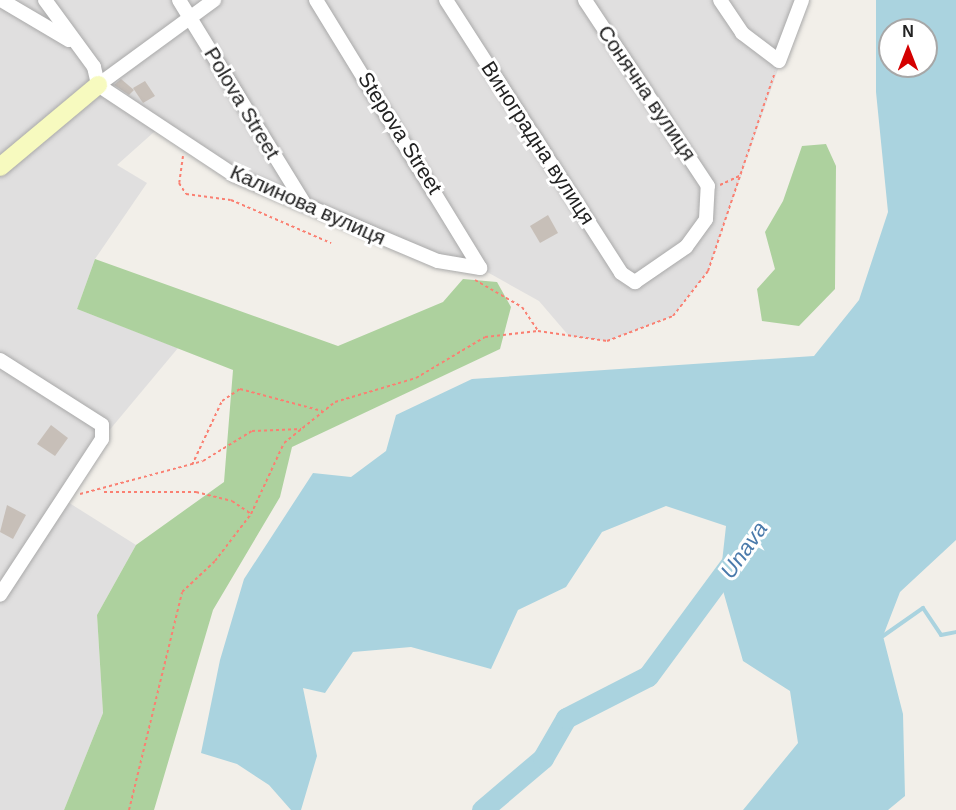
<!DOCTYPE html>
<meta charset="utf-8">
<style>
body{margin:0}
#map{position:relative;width:956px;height:810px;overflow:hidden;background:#f2efe9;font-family:Arial,sans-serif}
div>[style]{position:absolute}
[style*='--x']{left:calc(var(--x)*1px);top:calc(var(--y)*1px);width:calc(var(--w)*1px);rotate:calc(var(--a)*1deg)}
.residential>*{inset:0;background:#e0dfdf}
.forest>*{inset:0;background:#add19e}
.water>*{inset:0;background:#aad3df}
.stream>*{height:4px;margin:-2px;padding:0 2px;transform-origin:2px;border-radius:2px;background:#aad3df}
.river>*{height:21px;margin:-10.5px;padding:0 10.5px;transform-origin:10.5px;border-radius:10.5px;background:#aad3df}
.building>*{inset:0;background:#c7bfb8}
.path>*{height:2px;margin-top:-1px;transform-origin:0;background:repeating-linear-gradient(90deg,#fa8072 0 3px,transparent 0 6px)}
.roads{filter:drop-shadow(0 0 2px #a9a9a9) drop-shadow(0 0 2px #a9a9a9)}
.street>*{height:14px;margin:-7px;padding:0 7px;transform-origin:7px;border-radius:7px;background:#fff}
.secondary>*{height:18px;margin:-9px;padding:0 9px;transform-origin:9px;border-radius:9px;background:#f7fabf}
span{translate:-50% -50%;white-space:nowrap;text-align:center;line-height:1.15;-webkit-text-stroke:6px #fff;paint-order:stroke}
.street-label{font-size:21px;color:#222}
.water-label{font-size:22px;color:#4a7aab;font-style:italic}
.north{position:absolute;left:878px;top:18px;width:60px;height:60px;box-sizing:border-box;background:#fff;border:2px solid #a7a7a7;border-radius:50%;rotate:0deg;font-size:16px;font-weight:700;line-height:24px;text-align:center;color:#222}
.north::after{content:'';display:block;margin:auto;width:21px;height:27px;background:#d40000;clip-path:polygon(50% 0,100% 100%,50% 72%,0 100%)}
</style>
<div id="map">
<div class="residential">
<i style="clip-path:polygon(0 0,802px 0,708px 271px,673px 316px,607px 341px,569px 336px,539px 301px,480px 268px,438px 261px,234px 175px,163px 124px,117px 165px,147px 183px,95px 259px,77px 309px,178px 348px,102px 439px,63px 499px,136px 545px,97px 615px,103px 713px,64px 810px,0 810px)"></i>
</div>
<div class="forest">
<i style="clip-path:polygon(826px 144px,836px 166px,835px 289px,799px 326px,762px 321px,757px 289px,775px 269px,765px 232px,783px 201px,802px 146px)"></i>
<i style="clip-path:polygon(95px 259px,338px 346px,443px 302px,463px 279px,497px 282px,511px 307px,500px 349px,292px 447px,280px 497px,213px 610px,154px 810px,64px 810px,103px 713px,97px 615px,136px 545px,224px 482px,233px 370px,77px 309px)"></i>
</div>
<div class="water">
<i style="clip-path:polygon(evenodd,876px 0,956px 0,956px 540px,900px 592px,883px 636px,903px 714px,905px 796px,888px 810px,743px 810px,798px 743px,790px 691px,743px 661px,720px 580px,726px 526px,666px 506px,602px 532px,566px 587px,518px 610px,491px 669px,411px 647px,353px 652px,325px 693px,303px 688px,317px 756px,301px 810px,291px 810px,269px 785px,237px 764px,201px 753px,220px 660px,244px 579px,313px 473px,351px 477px,386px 451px,396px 415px,472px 379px,814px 356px,859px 300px,888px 212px,876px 92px,876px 0,890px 30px,926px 30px,926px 66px,890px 66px,890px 30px)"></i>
</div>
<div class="stream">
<i style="--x:883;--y:636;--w:49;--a:-35"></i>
<i style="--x:923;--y:608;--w:32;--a:56"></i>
<i style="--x:941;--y:635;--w:15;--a:-11"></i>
</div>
<div class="river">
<i style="--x:482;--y:810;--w:80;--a:-40.4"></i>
<i style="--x:543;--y:758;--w:46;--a:-60.1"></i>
<i style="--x:566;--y:718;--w:92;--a:-27.1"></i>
<i style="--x:648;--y:676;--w:147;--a:-53.6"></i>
</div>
<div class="building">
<i style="clip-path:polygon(121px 79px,134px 90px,129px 95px,114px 85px)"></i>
<i style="clip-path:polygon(145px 81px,155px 96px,143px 103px,133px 88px)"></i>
<i style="clip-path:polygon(548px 215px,558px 233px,540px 243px,530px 226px)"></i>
<i style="clip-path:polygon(51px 425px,68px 438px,55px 456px,37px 444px)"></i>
<i style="clip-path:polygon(7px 505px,26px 515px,13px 539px,0 532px)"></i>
</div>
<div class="path">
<i style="--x:183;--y:156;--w:27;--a:98"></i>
<i style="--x:179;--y:183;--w:13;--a:58"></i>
<i style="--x:186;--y:194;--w:45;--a:7.6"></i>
<i style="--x:231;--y:200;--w:109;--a:23.3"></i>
<i style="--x:720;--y:185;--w:23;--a:-25"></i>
<i style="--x:475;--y:280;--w:54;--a:29.9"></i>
<i style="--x:522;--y:307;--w:29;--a:56"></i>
<i style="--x:192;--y:465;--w:71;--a:-64.9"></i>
<i style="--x:222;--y:401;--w:22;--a:-34"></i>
<i style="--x:240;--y:389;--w:85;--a:15"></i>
<i style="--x:104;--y:492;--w:92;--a:0"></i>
<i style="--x:196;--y:492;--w:37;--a:14"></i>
<i style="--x:232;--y:501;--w:22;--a:34"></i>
<i style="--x:80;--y:494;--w:127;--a:-15"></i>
<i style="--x:203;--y:461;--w:57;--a:-31.5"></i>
<i style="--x:252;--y:431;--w:49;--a:-2.3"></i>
<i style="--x:129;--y:810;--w:224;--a:-76.3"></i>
<i style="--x:182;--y:592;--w:45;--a:-43.2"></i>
<i style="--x:215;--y:561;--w:59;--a:-52.5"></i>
<i style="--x:251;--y:514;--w:78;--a:-65.1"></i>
<i style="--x:284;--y:443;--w:65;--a:-38.8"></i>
<i style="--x:335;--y:402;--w:84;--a:-16.5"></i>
<i style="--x:416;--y:378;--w:80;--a:-30.7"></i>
<i style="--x:485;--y:337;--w:53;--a:-6.5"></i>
<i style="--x:538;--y:331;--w:70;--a:8.2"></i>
<i style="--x:607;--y:341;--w:71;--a:-20.7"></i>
<i style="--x:673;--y:316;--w:57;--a:-52.1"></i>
<i style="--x:708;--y:271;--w:210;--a:-71.4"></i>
</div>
<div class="roads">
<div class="street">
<i style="--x:1;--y:0;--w:79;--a:30.5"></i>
<i style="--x:45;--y:0;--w:83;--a:53.8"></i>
<i style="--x:94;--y:67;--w:18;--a:77"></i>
<i style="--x:98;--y:85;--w:163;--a:33.5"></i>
<i style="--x:234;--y:175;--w:221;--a:22.9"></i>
<i style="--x:438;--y:261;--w:43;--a:9.5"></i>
<i style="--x:179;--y:0;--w:241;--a:58.4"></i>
<i style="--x:316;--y:0;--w:314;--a:58.5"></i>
<i style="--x:446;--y:0;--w:324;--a:57.3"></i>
<i style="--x:621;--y:273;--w:17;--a:33"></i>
<i style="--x:635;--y:282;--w:62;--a:-34.5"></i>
<i style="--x:686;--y:247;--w:34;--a:-54"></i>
<i style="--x:706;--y:219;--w:33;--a:-87"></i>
<i style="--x:708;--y:186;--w:223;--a:-123.5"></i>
<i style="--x:720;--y:0;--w:40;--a:56"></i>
<i style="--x:742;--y:33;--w:46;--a:37.1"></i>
<i style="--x:779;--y:61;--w:65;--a:-69.3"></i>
<i style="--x:98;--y:85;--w:144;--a:-36.2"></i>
<i style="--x:0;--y:360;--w:121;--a:32.5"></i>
<i style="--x:102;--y:425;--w:14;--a:90"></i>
<i style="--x:102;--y:439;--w:186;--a:123.2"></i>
</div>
<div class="secondary">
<i style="--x:0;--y:167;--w:128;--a:-39.9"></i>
</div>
</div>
<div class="street-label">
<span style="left:647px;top:93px;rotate:56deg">Сонячна вулиця</span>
<span style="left:242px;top:103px;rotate:59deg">Polova Street</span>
<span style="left:400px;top:133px;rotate:58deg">Stepova Street</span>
<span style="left:538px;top:143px;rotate:57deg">Виноградна вулиця</span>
<span style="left:308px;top:205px;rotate:24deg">Калинова вулиця</span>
</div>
<div class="water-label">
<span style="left:744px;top:550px;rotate:-55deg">Unava</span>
</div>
<div class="north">N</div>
</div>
